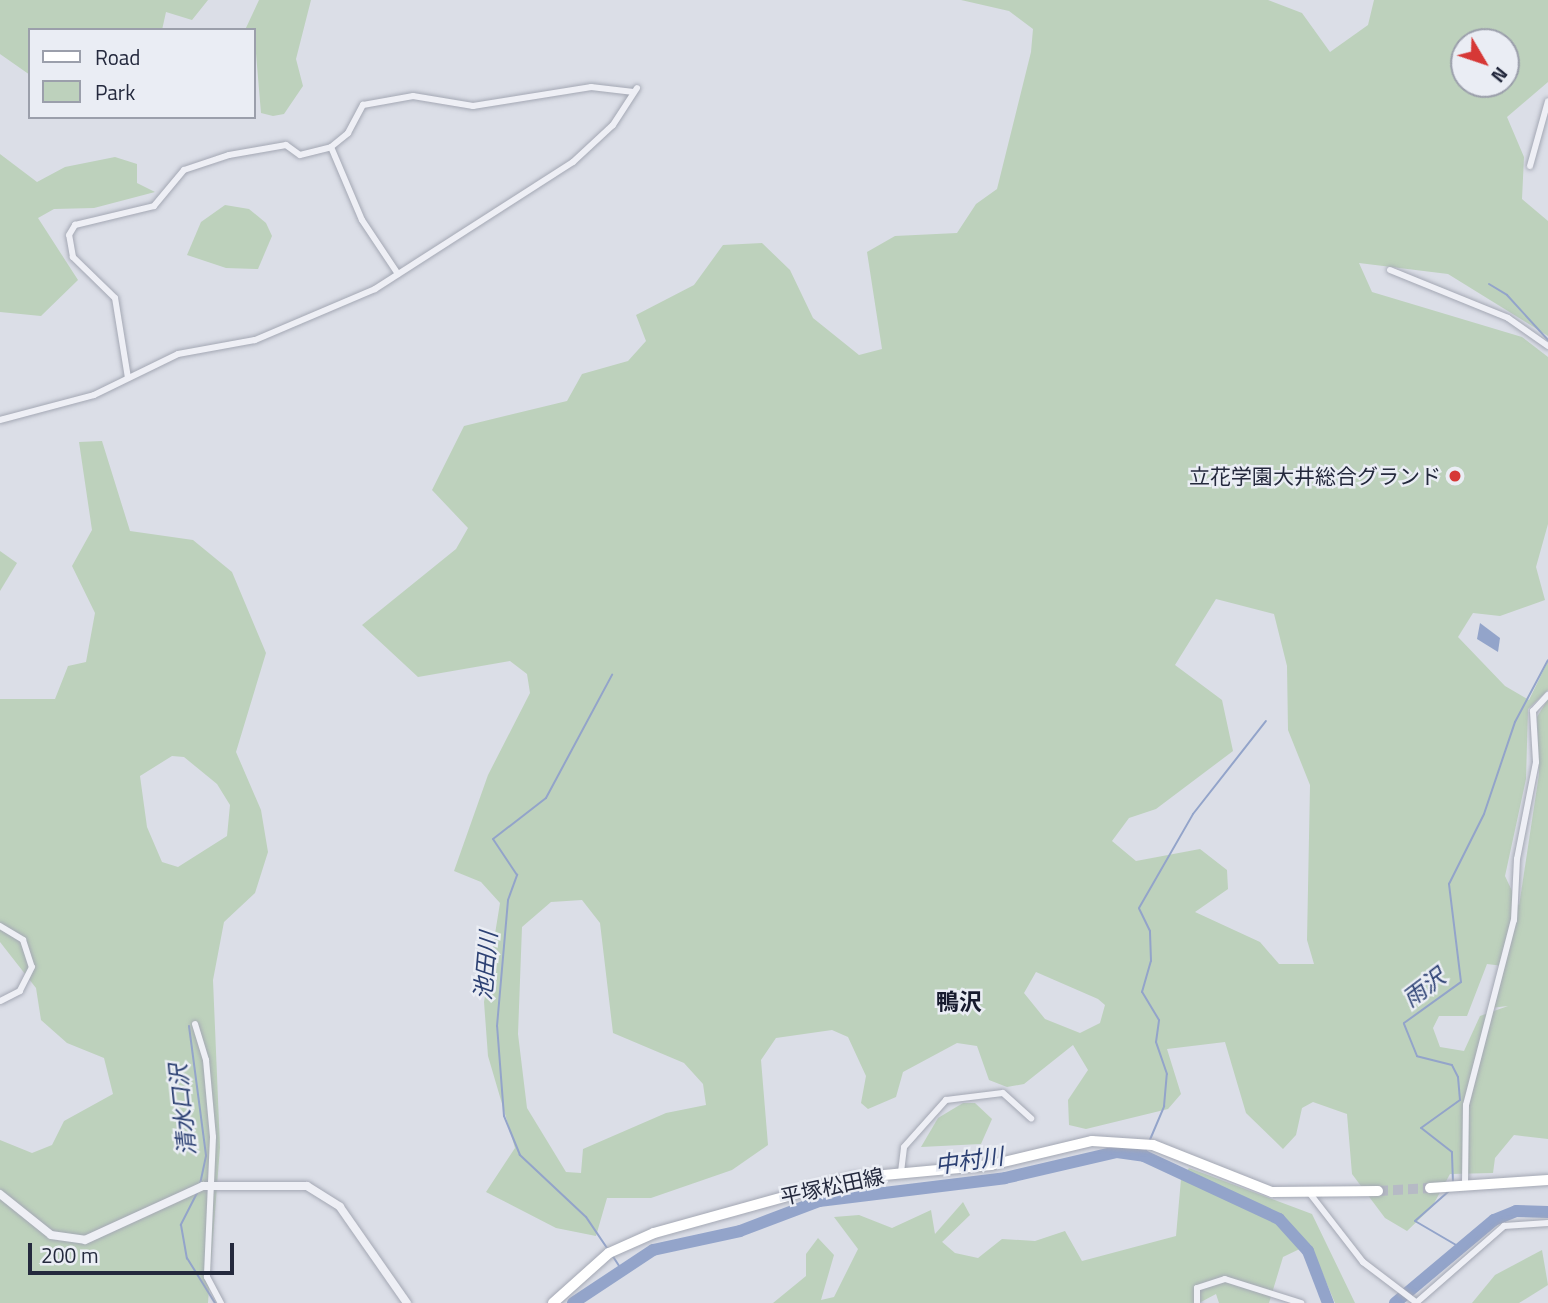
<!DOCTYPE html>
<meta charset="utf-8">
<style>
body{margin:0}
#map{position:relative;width:1548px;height:1303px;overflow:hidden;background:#dbdee7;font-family:"Titillium Web","Noto Sans JP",sans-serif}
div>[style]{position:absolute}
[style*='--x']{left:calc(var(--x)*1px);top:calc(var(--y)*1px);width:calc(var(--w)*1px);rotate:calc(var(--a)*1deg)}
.green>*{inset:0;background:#bdd1bc}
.water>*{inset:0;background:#93a4ca}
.stream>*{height:2px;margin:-1px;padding:0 1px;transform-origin:1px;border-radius:1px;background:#93a4ca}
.river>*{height:12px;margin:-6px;padding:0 6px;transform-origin:6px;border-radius:6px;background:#93a4ca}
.primary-tunnel>*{height:10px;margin-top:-5px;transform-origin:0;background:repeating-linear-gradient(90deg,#b6bac5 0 10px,transparent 0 15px)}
.roads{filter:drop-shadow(0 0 2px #a4a8b4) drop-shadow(0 0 2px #a4a8b4)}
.minor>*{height:6px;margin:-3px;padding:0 3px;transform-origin:3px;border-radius:3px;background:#eeeff5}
.tertiary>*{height:8px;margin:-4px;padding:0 4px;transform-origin:4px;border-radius:4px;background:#eeeff5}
.primary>*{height:10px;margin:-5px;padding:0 5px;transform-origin:5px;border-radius:5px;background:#fff}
.dots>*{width:19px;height:19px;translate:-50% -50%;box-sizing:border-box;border:4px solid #eaedf4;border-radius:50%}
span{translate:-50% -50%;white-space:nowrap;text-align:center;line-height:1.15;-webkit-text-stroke:5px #eaedf4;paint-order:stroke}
.poi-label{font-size:21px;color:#24293d}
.right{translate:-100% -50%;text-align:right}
.street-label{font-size:21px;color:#24293d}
.water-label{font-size:23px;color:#2c4073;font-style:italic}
.neighbourhood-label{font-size:23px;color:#171b2e;font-weight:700}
.legend{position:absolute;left:28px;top:28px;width:228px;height:91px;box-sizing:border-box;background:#eaedf4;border:2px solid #9b9fab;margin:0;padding:9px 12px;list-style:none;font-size:21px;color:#24293d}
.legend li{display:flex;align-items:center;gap:14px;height:35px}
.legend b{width:35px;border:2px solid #9b9fab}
.north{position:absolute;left:1450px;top:28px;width:70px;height:70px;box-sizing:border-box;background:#eaedf4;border:2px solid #9b9fab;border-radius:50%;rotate:129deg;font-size:19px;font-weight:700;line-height:28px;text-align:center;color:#24293d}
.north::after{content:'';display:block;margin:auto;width:24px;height:32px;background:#d63836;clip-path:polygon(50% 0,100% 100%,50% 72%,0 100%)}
.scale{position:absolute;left:28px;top:1243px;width:206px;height:32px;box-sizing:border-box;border:4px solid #24293d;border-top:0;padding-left:9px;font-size:21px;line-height:24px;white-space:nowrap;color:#24293d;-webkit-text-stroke:5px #eaedf4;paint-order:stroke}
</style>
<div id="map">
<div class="green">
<i style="clip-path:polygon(0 0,208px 0,192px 20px,166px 12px,162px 30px,30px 30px,30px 75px,0 54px)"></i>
<i style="clip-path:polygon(259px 0,311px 0,296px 59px,303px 86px,284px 114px,273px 116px,261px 113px,254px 30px,245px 30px)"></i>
<i style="clip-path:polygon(evenodd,961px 0,1268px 0,1302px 13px,1330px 52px,1368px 25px,1374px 0,1548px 0,1548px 82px,1507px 117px,1524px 157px,1522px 199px,1548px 221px,1548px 336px,1448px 274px,1359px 263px,1372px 292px,1522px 337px,1548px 357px,1548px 524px,1536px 567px,1545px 600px,1500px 616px,1473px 613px,1458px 637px,1505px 686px,1529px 700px,1548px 661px,1548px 690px,1528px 709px,1526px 779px,1505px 876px,1519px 906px,1539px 774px,1537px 717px,1548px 699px,1548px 1139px,1514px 1135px,1495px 1158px,1493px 1173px,1450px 1174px,1432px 1207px,1407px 1231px,1385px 1218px,1352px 1174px,1347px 1114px,1313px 1102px,1302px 1108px,1296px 1135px,1283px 1149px,1246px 1113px,1225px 1042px,1167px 1049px,1181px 1094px,1168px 1109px,1086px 1129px,1069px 1125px,1068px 1100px,1088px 1070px,1073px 1045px,1024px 1084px,1007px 1087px,989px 1080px,977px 1046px,957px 1043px,903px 1072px,896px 1097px,868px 1109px,861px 1103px,866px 1076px,848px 1037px,832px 1030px,776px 1038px,761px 1060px,768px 1145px,732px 1170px,651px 1198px,607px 1198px,596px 1236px,556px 1228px,486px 1192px,515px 1148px,488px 1056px,484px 1002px,500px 903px,481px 882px,454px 871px,488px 775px,530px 693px,527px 674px,510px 661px,418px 677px,362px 625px,456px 549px,468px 528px,432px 490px,464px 426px,567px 401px,582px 374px,628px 361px,646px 341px,636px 315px,694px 285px,723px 245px,762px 243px,790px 270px,813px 318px,859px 355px,882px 349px,867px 252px,895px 236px,957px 233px,976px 204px,997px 189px,1031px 52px,1033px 29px,1009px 11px,961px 0,1464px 42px,1506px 42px,1506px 84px,1464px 84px,1464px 42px,961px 0,1216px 599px,1274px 614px,1287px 666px,1288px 730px,1310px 785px,1307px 940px,1314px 964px,1279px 964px,1260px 942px,1195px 912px,1228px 889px,1227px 870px,1200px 849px,1136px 861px,1112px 841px,1129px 818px,1156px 809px,1233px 751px,1222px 700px,1175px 665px,1216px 599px,961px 0,582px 900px,600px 923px,613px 1033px,684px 1063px,703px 1084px,706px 1105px,666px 1113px,583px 1149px,581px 1173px,566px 1172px,527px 1108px,518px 1034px,522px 927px,551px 902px,582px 900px,961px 0,1487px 964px,1503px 966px,1490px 1008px,1508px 1006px,1480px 1016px,1464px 1051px,1440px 1047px,1433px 1028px,1439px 1016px,1467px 1016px,1487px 964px,961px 0,1036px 972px,1098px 999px,1105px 1005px,1100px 1023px,1080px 1033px,1045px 1019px,1024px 993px,1036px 972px)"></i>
<i style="clip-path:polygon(0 154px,37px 182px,65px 167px,115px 157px,137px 164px,137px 183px,155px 192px,94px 208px,54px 209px,38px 218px,78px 280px,41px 316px,0 312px)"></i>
<i style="clip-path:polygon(225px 205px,249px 209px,266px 223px,272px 236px,258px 269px,226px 268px,187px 255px,201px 222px)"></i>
<i style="clip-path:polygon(evenodd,102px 441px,130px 531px,193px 540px,232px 572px,266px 653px,236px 752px,261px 810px,268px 852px,255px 893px,224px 922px,213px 980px,220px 1147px,208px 1303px,0 1303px,0 1140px,32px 1153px,52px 1145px,64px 1121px,113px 1094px,104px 1058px,67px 1043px,41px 1020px,36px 988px,0 942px,0 699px,55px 699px,68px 666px,86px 662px,95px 613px,72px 566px,92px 530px,79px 442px,102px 441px,172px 756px,184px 757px,217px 784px,230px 805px,227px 836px,178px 867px,162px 862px,147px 827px,140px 776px,172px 756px)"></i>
<i style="clip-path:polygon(0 551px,17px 563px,0 591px)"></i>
<i style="clip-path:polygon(963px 1103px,975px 1103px,992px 1119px,981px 1144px,921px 1147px,938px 1118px)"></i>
<i style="clip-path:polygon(1189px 1168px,1312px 1214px,1355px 1303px,1335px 1303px,1310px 1244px,1283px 1257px,1269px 1303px,1219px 1303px,1216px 1294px,1199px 1303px,773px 1303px,806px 1276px,806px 1254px,818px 1238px,834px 1255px,821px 1300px,834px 1297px,858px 1249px,834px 1217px,859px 1215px,892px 1228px,931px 1210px,935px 1234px,963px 1202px,970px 1215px,942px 1242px,934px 1235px,955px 1253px,978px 1258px,1002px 1239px,1035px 1241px,1065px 1231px,1082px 1261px,1176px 1236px,1181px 1179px)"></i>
<i style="clip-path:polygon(1542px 1250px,1548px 1285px,1519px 1303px,1472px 1303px,1495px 1275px)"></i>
</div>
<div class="water">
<i style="clip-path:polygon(1480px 623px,1500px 638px,1498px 652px,1477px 639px)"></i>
</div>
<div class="stream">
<i style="--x:1489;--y:284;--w:21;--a:31"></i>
<i style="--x:1507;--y:295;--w:61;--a:47.7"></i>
<i style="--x:189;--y:1026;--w:131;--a:82.5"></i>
<i style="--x:206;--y:1156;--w:29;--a:102"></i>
<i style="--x:1149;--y:1142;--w:39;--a:-67"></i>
<i style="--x:1164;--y:1106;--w:32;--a:-85"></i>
<i style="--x:1167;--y:1074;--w:34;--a:-109"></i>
<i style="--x:1156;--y:1042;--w:22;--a:-82"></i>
<i style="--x:1159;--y:1020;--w:33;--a:-121"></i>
<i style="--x:1142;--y:992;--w:32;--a:-74"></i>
<i style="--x:1151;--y:961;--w:30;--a:-92"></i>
<i style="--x:1150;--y:931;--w:25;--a:-116"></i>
<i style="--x:1139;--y:908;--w:108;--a:-60.1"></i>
<i style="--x:1193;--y:814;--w:118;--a:-51.9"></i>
<i style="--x:1144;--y:1156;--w:9;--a:-72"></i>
<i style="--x:1453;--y:1183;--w:31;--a:-92"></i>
<i style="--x:1452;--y:1152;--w:39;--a:-142"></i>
<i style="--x:1421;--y:1128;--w:48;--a:-35.7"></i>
<i style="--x:1460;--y:1100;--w:23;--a:-95"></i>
<i style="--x:1458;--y:1077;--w:13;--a:-117"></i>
<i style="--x:1452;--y:1065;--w:36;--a:-166"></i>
<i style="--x:1417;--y:1056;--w:35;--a:-112"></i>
<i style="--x:1404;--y:1023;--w:70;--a:-35.7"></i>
<i style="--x:1461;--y:982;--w:99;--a:-97"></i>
<i style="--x:1449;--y:884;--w:78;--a:-63.4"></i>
<i style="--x:1484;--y:814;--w:97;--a:-71.4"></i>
<i style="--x:1515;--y:722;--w:70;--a:-62"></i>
<i style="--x:1449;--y:1191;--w:45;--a:138.6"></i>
<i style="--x:1415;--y:1221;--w:56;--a:30.3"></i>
<i style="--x:197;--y:1193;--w:36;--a:117"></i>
<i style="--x:181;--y:1225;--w:34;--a:80"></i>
<i style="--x:187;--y:1258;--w:53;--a:58.1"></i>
<i style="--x:607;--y:1248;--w:37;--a:-124"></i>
<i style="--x:586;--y:1217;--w:91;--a:-136.8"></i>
<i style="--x:520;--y:1155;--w:42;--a:-112.3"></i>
<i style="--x:504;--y:1116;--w:90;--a:-94.4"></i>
<i style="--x:497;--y:1026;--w:126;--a:-85"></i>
<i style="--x:508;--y:900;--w:27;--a:-70"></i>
<i style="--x:517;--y:875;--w:43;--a:-123.7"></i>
<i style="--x:493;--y:839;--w:67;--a:-37.7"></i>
<i style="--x:546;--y:798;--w:140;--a:-61.8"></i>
<i style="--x:612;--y:1255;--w:17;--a:57"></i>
</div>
<div class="river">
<i style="--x:573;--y:1303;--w:96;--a:-33.5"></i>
<i style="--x:653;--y:1250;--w:89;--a:-12.3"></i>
<i style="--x:740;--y:1231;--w:85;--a:-20.8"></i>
<i style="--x:819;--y:1201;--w:187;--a:-7"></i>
<i style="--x:1005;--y:1178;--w:115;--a:-13.1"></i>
<i style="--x:1117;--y:1152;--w:27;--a:8"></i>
<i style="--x:1144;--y:1156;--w:149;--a:25"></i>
<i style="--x:1279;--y:1219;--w:43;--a:47.8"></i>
<i style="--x:1308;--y:1251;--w:56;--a:69"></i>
<i style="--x:1395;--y:1303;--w:129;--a:-40"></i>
<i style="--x:1494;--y:1220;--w:24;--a:-22"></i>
<i style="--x:1516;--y:1211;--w:32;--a:2"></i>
</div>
<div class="primary-tunnel">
<i style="--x:1378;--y:1191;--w:52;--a:-3.3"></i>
</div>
<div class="roads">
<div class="minor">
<i style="--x:331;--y:147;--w:79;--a:67"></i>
<i style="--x:362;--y:220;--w:65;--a:56.3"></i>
<i style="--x:1530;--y:166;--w:67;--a:-74.5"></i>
<i style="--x:1390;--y:270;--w:127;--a:22.1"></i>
<i style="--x:1508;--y:318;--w:49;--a:35"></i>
<i style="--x:128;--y:378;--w:81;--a:-99.2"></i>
<i style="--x:115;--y:298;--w:59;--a:-135.7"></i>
<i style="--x:73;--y:257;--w:22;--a:-100"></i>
<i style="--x:69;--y:235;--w:12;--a:-59"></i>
<i style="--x:75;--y:225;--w:81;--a:-13.5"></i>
<i style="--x:154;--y:206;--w:47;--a:-50.2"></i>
<i style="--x:184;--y:170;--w:47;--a:-18.4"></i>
<i style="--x:229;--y:155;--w:58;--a:-10"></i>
<i style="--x:286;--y:145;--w:17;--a:36"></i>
<i style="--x:300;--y:155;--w:32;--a:-14"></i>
<i style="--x:331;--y:147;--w:22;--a:-39"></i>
<i style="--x:348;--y:133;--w:32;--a:-62"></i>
<i style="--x:363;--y:105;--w:51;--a:-10.2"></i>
<i style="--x:413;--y:96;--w:61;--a:9.5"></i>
<i style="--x:473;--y:106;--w:120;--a:-9.1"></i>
<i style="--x:591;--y:87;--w:43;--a:6.6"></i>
<i style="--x:0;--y:420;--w:97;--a:-14.9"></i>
<i style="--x:94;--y:395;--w:93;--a:-26"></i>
<i style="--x:178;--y:354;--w:78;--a:-10.3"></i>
<i style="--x:255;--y:340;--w:130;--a:-23"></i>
<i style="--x:375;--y:289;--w:235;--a:-32.7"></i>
<i style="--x:573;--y:162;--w:54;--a:-42.8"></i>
<i style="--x:613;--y:125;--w:44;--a:-57"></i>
<i style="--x:0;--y:926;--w:27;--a:31"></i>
<i style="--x:23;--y:940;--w:28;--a:72"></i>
<i style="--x:32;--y:967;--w:27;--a:117"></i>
<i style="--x:20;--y:991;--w:22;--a:153"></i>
<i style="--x:195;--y:1024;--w:38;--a:73"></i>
<i style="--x:206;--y:1060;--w:77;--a:84.8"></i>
<i style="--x:213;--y:1137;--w:140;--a:92.5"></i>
<i style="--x:207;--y:1277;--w:30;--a:62"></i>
<i style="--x:901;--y:1172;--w:25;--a:-83"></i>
<i style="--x:904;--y:1147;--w:63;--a:-48.2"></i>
<i style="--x:946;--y:1100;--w:57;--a:-7"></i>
<i style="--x:1003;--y:1093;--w:38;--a:42"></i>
<i style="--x:1465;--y:1185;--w:80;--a:-89.3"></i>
<i style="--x:1466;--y:1105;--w:191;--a:-75.5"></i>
<i style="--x:1514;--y:920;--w:61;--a:-87.2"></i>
<i style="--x:1517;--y:859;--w:99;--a:-78.9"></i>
<i style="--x:1536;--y:762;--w:51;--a:-93.4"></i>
<i style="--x:1533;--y:711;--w:22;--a:-47"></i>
<i style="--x:1311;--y:1195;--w:85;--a:52.2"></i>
<i style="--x:1363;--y:1262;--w:68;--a:37.2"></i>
<i style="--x:1197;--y:1303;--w:15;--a:-90"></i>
<i style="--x:1197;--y:1288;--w:29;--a:-18"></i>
<i style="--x:1225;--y:1279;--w:80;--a:17.5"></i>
<i style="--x:1416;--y:1303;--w:117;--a:-41.2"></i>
<i style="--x:1504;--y:1226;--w:44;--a:-3.9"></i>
</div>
<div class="tertiary">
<i style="--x:0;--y:1194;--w:65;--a:38.8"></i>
<i style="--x:51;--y:1235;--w:34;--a:8"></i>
<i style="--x:85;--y:1240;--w:130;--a:-24.6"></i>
<i style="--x:203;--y:1186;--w:104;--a:0"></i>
<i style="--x:307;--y:1186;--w:39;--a:32"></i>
<i style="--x:340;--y:1207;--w:117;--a:55.1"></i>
</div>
<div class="primary">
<i style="--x:1430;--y:1188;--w:118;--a:-3.9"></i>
<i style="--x:553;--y:1303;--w:75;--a:-41.8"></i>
<i style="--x:609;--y:1253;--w:49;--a:-24"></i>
<i style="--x:654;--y:1233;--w:205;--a:-15.5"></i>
<i style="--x:852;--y:1178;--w:140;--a:-5.3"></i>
<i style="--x:991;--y:1165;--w:104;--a:-13.4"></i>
<i style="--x:1092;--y:1141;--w:61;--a:3.8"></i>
<i style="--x:1153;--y:1145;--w:128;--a:21.6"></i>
<i style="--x:1272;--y:1192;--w:106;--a:-0.5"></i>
</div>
</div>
<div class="dots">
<i style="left:1455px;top:476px;background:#d63836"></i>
</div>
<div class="poi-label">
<span class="right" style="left:1441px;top:476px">立花学園大井総合グランド</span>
</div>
<div class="street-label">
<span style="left:832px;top:1186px;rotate:-12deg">平塚松田線</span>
</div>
<div class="water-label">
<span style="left:486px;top:966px;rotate:-85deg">池田川</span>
<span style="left:1424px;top:988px;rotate:-37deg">雨沢</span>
<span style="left:183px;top:1110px;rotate:-96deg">清水口沢</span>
<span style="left:969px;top:1161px;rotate:-8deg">中村川</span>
</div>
<div class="neighbourhood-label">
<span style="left:959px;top:1002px">鴨沢</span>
</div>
<ul class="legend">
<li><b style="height:9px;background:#fff"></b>Road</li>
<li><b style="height:19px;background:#bdd1bc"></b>Park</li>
</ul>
<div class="north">N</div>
<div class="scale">200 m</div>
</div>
